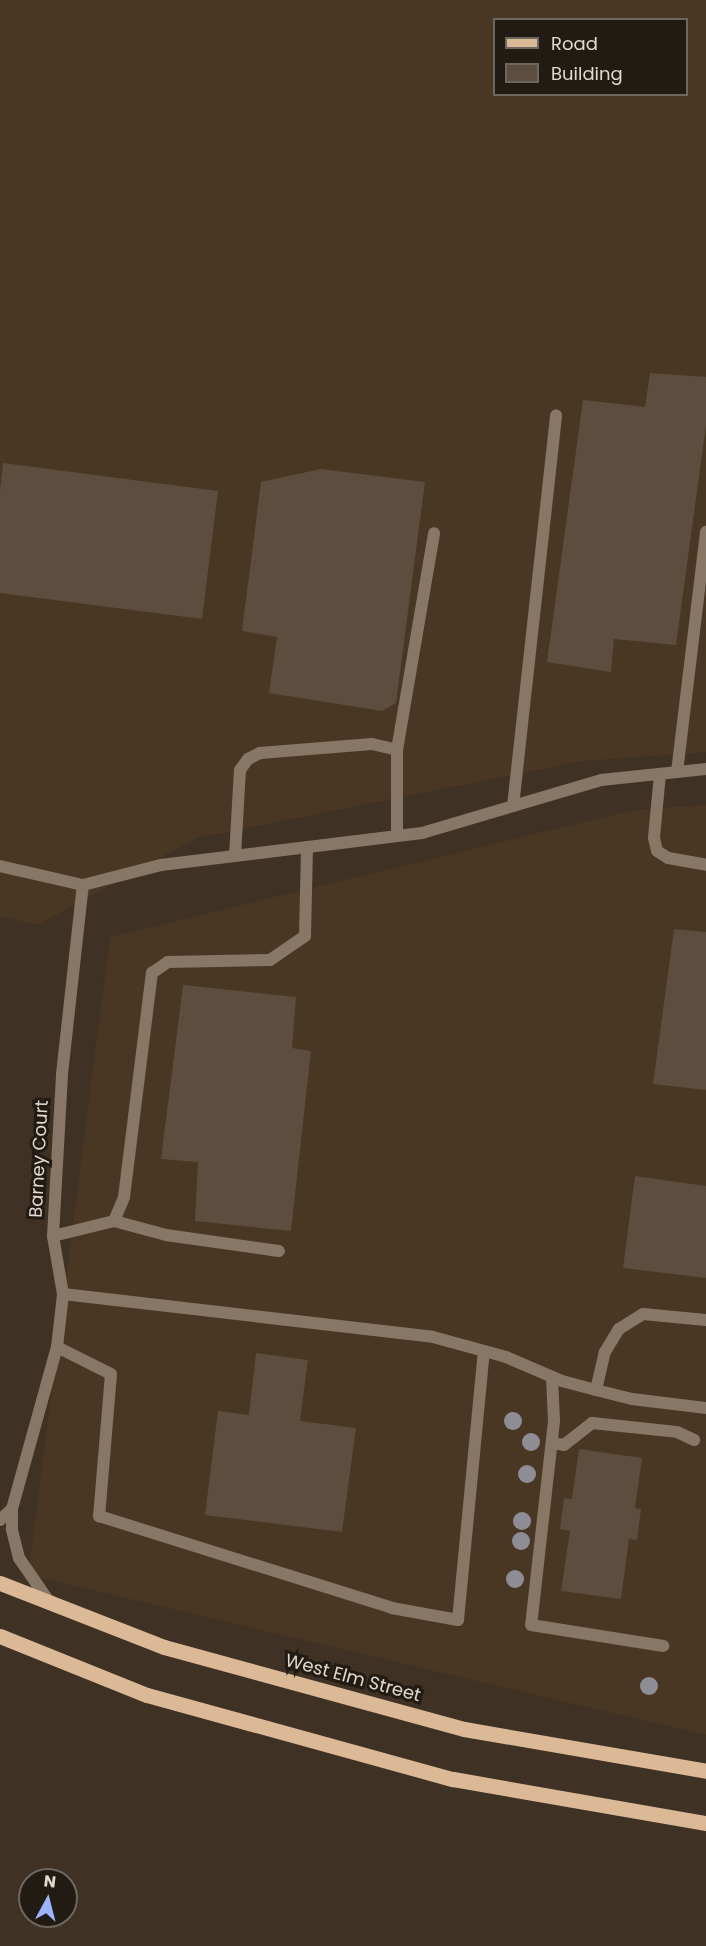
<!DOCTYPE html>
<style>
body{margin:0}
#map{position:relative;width:706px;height:1946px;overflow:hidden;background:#3f3123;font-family:Poppins,sans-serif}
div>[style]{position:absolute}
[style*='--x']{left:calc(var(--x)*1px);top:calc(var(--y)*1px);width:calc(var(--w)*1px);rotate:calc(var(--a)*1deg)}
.built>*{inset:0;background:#4a3723}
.building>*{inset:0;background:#5c4d3e}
.service>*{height:12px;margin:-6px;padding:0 6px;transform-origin:6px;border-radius:6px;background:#876}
.minor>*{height:12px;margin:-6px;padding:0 6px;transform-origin:6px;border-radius:6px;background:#876}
.primary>*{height:15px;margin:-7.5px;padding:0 7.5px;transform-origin:7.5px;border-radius:7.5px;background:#dcb996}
.trees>*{width:18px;height:18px;margin:-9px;border-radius:50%;background:#8e8d96}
span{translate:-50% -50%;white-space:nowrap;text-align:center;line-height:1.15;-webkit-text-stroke:6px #211b14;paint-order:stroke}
.street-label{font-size:18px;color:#e1d8cf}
.legend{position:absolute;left:493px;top:18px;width:195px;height:78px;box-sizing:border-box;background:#211b14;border:2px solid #6e675f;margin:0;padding:8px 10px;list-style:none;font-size:18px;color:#e1d8cf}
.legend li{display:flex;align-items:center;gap:12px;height:30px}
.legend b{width:30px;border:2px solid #6e675f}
.north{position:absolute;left:18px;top:1868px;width:60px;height:60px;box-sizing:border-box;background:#211b14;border:2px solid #6e675f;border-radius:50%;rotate:7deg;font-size:16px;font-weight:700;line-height:24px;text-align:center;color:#e1d8cf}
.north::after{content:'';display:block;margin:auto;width:21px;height:27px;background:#9db4fd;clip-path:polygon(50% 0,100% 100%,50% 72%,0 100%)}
</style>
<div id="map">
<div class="built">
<i style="clip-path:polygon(evenodd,0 0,706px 0,706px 752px,583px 761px,197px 838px,37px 925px,0 916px,0 0,494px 20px,686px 20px,686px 94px,494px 94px,494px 20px)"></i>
<i style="clip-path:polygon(706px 805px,706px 1735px,28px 1575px,110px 937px,634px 810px)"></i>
</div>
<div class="building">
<i style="clip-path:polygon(650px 373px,706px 377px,706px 425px,676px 645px,614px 639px,611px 672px,547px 662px,583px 400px,645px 407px)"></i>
<i style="clip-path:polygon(3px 463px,218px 491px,202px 619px,0 593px,0 491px)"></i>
<i style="clip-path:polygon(321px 469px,425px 482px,396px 703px,382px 711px,269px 693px,277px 637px,242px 631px,261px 482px)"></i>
<i style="clip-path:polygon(674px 929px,706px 932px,706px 1090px,653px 1084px)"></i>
<i style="clip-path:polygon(183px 985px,296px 997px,292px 1048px,311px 1051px,291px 1231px,195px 1221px,198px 1162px,161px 1159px)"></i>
<i style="clip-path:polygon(635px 1176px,706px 1186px,706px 1278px,623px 1268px)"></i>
<i style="clip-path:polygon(256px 1353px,308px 1360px,300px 1421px,356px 1428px,342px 1532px,205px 1515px,218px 1411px,249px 1415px)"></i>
<i style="clip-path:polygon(579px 1449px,642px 1458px,635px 1508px,641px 1509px,637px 1540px,629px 1539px,621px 1599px,561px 1591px,570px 1531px,560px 1529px,564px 1498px,572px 1499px)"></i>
</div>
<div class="service">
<i style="--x:397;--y:750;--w:220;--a:-80.3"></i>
<i style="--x:677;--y:772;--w:242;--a:-83.1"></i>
<i style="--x:660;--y:774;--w:64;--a:95.4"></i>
<i style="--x:654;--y:838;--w:13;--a:77"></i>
<i style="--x:657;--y:851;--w:13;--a:32"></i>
<i style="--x:668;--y:858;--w:39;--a:10"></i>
<i style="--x:513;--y:806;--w:393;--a:-83.7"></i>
<i style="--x:235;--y:856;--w:86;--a:-86.7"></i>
<i style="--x:240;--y:770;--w:14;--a:-54"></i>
<i style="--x:248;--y:759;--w:13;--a:-27"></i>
<i style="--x:260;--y:753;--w:112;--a:-4.6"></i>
<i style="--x:372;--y:744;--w:26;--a:13"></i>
<i style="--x:397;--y:750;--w:86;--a:90"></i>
<i style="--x:0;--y:866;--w:85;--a:12.9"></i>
<i style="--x:114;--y:1221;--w:54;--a:15.1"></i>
<i style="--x:166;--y:1235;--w:114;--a:8.1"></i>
<i style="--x:53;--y:1236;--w:63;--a:-13.8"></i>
<i style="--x:114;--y:1221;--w:26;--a:-67"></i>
<i style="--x:124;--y:1197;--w:226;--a:-82.9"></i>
<i style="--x:152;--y:973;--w:19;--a:-35"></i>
<i style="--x:168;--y:962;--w:102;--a:-1.1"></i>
<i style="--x:270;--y:960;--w:42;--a:-34.4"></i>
<i style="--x:305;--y:936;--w:89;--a:-88.7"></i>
<i style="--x:57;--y:1347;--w:60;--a:26.6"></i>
<i style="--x:111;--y:1374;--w:143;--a:94.8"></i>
<i style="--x:99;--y:1516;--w:307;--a:17.4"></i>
<i style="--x:392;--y:1608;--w:67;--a:10.3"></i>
<i style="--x:458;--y:1620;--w:270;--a:-84.5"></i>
<i style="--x:552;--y:1377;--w:44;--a:87.4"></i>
<i style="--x:554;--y:1421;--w:205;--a:96.4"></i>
<i style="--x:531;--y:1625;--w:134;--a:9"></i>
<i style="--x:596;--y:1390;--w:39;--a:-77"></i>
<i style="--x:605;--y:1352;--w:27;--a:-59"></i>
<i style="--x:619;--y:1329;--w:28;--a:-32"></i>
<i style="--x:643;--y:1314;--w:63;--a:5.4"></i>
<i style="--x:552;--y:1443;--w:12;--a:9"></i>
<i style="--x:564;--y:1445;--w:36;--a:-38"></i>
<i style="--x:592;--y:1423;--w:85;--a:6"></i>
<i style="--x:677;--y:1432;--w:19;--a:25"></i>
</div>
<div class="minor">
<i style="--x:63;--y:1294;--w:372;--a:6.6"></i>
<i style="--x:433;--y:1337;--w:76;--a:15.3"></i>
<i style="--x:506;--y:1357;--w:61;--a:23.2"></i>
<i style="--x:562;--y:1381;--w:35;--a:15"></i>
<i style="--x:596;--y:1390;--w:37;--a:14"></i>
<i style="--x:632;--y:1399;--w:75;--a:6.9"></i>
<i style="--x:0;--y:1520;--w:16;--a:-43"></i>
<i style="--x:50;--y:1603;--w:55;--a:-124.6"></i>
<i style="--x:19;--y:1558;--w:30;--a:-104"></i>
<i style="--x:12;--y:1529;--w:20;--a:-90"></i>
<i style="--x:12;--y:1509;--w:168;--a:-74.5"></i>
<i style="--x:57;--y:1347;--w:53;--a:-83.5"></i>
<i style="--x:63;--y:1294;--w:59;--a:-99.8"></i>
<i style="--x:53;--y:1236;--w:162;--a:-86.8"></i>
<i style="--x:62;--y:1074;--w:190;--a:-83.7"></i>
<i style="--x:83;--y:885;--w:81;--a:-14.4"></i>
<i style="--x:161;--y:865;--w:263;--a:-7"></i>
<i style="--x:422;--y:833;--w:187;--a:-16.5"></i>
<i style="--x:601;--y:780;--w:106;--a:-6"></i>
</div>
<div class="primary">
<i style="--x:0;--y:1583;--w:176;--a:21.3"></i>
<i style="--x:164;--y:1647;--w:311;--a:15.3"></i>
<i style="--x:464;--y:1729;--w:246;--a:9.8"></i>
<i style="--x:0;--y:1636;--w:158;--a:21.9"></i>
<i style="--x:147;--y:1695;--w:317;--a:15.4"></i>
<i style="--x:453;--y:1779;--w:257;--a:9.9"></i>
</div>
<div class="trees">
<i style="left:513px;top:1421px"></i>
<i style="left:531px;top:1442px"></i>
<i style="left:527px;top:1474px"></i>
<i style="left:522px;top:1521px"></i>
<i style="left:521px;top:1541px"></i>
<i style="left:515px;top:1579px"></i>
<i style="left:649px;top:1686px"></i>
</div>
<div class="street-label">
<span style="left:39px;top:1159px;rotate:-87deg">Barney Court</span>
<span style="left:353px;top:1678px;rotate:15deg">West Elm Street</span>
</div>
<ul class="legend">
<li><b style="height:8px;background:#dcb996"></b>Road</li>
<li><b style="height:16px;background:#5c4d3e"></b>Building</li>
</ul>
<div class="north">N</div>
</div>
